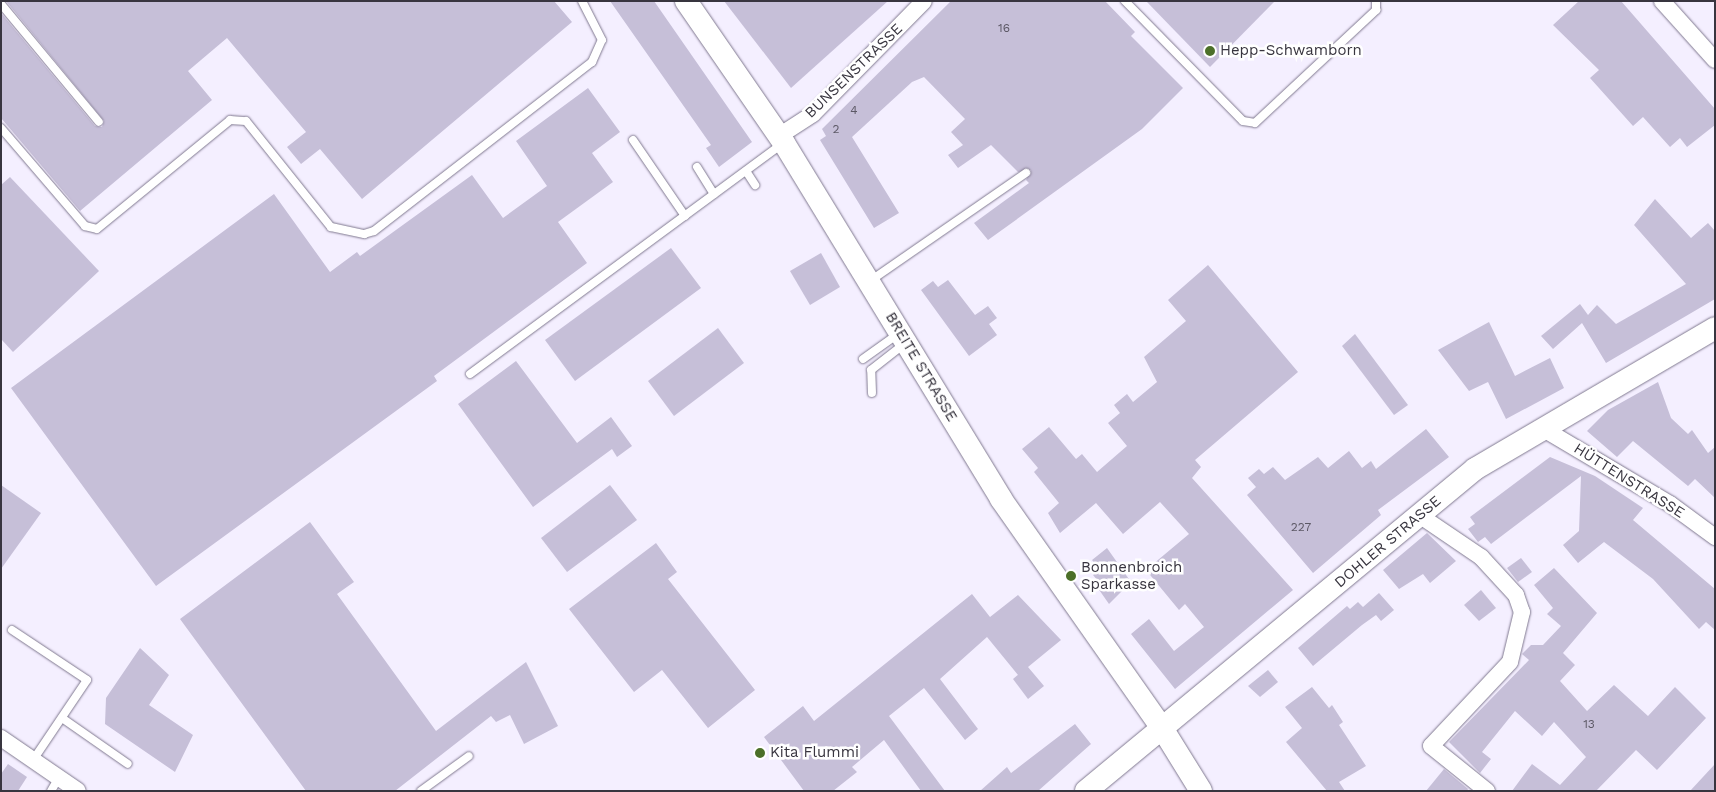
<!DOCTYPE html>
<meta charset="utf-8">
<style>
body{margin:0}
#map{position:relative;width:1716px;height:792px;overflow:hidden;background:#f4efff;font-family:"Work Sans",sans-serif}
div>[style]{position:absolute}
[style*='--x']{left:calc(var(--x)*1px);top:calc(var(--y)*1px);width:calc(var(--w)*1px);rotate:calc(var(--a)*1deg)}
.building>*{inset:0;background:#c6bfd8}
.roads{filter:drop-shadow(0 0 1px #807990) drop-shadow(0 0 1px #807990)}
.service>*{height:8px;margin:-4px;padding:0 4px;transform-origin:4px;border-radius:4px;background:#fff}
.minor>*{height:16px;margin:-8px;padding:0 8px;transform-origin:8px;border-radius:8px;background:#fff}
.secondary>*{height:22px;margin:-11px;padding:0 11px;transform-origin:11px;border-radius:11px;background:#fff}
.dots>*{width:14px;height:14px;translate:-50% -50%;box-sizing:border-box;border:2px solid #fff;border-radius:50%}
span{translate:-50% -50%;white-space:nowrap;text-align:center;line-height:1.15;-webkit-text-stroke:5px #fff;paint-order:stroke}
.number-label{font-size:12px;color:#5c5865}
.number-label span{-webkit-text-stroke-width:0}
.poi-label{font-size:15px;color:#38353f}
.left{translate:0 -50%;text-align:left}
.street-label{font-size:15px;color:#38353f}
.frame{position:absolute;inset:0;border:2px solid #38353f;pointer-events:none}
</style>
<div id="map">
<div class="building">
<i style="clip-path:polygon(6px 1px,554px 1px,572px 22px,362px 199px,320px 149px,301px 164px,287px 147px,306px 132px,227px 38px,188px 71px,212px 100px,80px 211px,1px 118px,1px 13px,95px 126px,102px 127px,104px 121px)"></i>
<i style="clip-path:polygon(610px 1px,654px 1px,752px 142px,719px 167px,706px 148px,711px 145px)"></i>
<i style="clip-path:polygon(724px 1px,888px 1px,791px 88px)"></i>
<i style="clip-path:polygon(951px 1px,1105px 1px,1135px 32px,1131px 36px,1183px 88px,1142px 129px,988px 240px,974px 223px,1029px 183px,1026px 180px,1031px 170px,1018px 172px,991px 145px,958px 168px,948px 155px,963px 145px,951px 132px,965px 119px,924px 77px,912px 82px,852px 137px,899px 213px,874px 228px,820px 140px,826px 136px,822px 129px)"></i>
<i style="clip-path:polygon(1146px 1px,1275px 1px,1210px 67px)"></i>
<i style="clip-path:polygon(1579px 1px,1621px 1px,1715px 109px,1715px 125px,1687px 147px,1680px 138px,1670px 147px,1643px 117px,1633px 126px,1590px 78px,1599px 70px,1553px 25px)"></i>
<i style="clip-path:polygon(588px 88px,620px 132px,592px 153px,613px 182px,558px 222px,587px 263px,434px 376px,437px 381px,156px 586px,11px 388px,274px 194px,330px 272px,357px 252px,360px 256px,472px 175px,503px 218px,547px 186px,516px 141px)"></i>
<i style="clip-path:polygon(10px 177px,99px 271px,13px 352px,1px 339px,1px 185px)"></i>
<i style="clip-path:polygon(1655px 199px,1691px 238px,1708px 223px,1715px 231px,1715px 299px,1606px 363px,1582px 323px,1553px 349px,1541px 336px,1580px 304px,1588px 315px,1597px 305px,1616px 324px,1686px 284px,1634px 225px)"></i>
<i style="clip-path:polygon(671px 248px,701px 288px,575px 381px,545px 340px)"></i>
<i style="clip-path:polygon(821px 253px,840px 287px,810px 305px,790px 271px)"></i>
<i style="clip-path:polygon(1208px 265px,1298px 372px,1195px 460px,1201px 467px,1192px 478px,1293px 590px,1175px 689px,1131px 634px,1149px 619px,1174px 651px,1204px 627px,1185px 604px,1179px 610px,1146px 570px,1189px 534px,1160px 502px,1123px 534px,1096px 503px,1060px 533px,1048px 513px,1059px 503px,1034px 472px,1038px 468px,1022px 449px,1049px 427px,1076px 459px,1082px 454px,1097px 472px,1127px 446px,1108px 423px,1120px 413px,1114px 405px,1127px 394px,1133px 402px,1157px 382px,1144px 357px,1186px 321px,1168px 300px)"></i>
<i style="clip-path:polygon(948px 280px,975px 315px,988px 306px,997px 318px,989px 324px,997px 335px,969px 356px,921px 290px,933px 281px,938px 287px)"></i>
<i style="clip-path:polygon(1489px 322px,1515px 376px,1550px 358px,1564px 388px,1506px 419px,1488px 382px,1469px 391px,1438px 350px)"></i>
<i style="clip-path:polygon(718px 328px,744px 363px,674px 416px,648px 381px)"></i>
<i style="clip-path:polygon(1355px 334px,1408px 405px,1394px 415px,1342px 346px)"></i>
<i style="clip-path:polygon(516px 361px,577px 443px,611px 417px,632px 446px,617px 457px,612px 449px,533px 507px,458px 404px)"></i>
<i style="clip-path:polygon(1658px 382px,1671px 418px,1688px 434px,1692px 430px,1708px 453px,1715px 447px,1715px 498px,1695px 479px,1688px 486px,1633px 441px,1617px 457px,1587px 431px,1608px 410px)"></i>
<i style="clip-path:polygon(1426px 429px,1449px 457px,1378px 510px,1381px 515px,1313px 573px,1247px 495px,1256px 487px,1248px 478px,1259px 469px,1264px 474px,1273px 467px,1285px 480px,1318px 457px,1328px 468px,1349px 451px,1362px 468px,1371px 461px,1376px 469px)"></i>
<i style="clip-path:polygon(1550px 457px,1595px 476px,1643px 508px,1633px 520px,1715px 589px,1715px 630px,1706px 622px,1699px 629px,1653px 579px,1604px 542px,1578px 563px,1563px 545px,1579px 531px,1581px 476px,1491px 544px,1485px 537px,1478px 542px,1468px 529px,1475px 524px,1470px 517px)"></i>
<i style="clip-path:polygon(1px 485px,41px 513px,1px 569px)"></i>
<i style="clip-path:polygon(610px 485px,637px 520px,567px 572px,541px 538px)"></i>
<i style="clip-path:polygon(310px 522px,354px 582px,337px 594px,436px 731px,526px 662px,558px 726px,524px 744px,510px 715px,496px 722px,491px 716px,395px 791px,306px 791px,180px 619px)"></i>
<i style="clip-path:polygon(1427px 533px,1456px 561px,1430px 583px,1423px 574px,1399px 589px,1383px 570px)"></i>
<i style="clip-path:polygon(656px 543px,677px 572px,668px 579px,755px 690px,708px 728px,662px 670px,634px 692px,569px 609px)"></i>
<i style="clip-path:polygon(1107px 548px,1131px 582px,1109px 604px,1095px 584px,1098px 581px,1093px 575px,1100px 570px,1092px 560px)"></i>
<i style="clip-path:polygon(1521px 558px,1532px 572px,1518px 582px,1507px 568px)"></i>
<i style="clip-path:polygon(1554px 568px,1597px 613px,1563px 653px,1575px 665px,1560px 681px,1587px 711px,1614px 685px,1648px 716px,1675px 687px,1706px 718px,1657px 770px,1636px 750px,1596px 791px,1512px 791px,1532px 764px,1560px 785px,1586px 757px,1554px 722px,1542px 736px,1515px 711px,1482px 752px,1491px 759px,1480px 773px,1449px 742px,1529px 660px,1522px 654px,1531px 645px,1543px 645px,1561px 626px,1547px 614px,1553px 608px,1534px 585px)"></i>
<i style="clip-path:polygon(1481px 590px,1496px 608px,1479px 621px,1464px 605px)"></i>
<i style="clip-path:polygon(1379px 593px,1394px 610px,1381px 621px,1376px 615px,1362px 625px,1313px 666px,1298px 648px,1347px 606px,1350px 609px,1358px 602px,1363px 607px)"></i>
<i style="clip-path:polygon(972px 594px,990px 617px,1018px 595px,1061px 640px,1028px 667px,1044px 686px,1028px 699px,1013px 679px,1025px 669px,1018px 675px,987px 637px,940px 679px,978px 729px,965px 740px,924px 688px,889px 716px,945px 791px,921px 791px,884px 740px,852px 767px,857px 772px,833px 791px,804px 791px,764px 737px,803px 706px,814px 721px)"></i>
<i style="clip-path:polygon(140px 648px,169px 675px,149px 705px,193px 735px,175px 772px,105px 724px,106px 698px)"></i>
<i style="clip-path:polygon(1268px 670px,1278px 682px,1260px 697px,1248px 686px)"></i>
<i style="clip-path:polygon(1312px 687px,1329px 708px,1332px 705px,1343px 722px,1339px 725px,1366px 766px,1339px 782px,1345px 791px,1327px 791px,1286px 742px,1302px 728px,1285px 707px)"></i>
<i style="clip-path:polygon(1075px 724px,1091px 744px,1038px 791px,980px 791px,1007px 767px,1011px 773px)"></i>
<i style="clip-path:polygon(8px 764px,27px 777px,18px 791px,1px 791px,1px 774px)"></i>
<i style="clip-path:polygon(1715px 764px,1715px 791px,1690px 791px)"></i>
<i style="clip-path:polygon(1444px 769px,1468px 789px,1467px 791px,1426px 791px)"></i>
</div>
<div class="roads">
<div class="service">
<i style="--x:1125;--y:1;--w:168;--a:45.5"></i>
<i style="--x:1243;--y:121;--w:12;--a:9"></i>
<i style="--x:1255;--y:123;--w:166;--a:-43"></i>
<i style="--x:1376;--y:10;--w:9;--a:-90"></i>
<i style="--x:1;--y:4;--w:153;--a:50.3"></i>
<i style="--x:1;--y:128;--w:129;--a:49.4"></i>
<i style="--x:85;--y:226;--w:12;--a:14"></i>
<i style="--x:97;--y:229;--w:172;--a:-39.3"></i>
<i style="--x:230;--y:120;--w:16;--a:4"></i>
<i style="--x:246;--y:121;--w:136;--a:51.3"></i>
<i style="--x:331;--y:227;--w:34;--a:12"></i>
<i style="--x:364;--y:234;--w:10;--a:-17"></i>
<i style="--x:374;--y:231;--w:276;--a:-37.8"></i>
<i style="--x:592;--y:62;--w:24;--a:-66"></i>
<i style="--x:602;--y:40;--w:44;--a:-117.1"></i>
<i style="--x:633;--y:140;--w:92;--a:55.6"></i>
<i style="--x:697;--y:167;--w:32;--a:58"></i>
<i style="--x:746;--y:171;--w:17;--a:57"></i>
<i style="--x:870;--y:281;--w:190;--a:-34.7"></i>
<i style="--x:863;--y:359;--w:43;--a:-35.5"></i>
<i style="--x:470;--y:374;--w:388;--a:-36.4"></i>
<i style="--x:872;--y:393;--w:23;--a:-92"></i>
<i style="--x:871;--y:370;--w:42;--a:-38.2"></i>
<i style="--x:12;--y:630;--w:90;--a:33.7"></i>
<i style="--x:87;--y:680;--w:97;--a:124"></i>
<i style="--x:62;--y:718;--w:80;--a:34.9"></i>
<i style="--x:51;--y:791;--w:16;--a:-60"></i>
<i style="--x:421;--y:791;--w:59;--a:-36.1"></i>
</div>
<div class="minor">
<i style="--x:1662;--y:1;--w:79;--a:48.1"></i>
<i style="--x:779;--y:136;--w:40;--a:-32.9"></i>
<i style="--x:813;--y:114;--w:158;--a:-45.5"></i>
<i style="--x:1542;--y:428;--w:149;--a:30.7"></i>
<i style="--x:1670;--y:504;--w:56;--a:36.3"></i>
<i style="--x:1419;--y:515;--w:75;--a:34.1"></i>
<i style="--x:1481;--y:557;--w:52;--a:47.4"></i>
<i style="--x:1516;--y:595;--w:18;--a:71"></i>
<i style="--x:1522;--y:612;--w:51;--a:103.5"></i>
<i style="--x:1510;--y:662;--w:115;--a:133.2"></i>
<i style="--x:1431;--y:746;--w:72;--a:38.8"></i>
<i style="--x:1;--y:738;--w:93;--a:34.5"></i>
</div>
<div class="secondary">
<i style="--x:686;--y:1;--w:173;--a:55.4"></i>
<i style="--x:784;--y:143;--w:417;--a:58.6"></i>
<i style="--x:1001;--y:499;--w:280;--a:54.9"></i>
<i style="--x:1162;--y:728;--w:74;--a:58.2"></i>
<i style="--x:1086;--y:791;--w:505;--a:-39.62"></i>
<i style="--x:1475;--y:469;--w:278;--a:-30.4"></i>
</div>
</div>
<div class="dots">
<i style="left:1210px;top:51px;background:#4c7029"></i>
<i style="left:1071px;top:576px;background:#4c7029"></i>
<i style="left:760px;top:753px;background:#4c7029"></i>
</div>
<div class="number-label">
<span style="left:1004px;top:29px">16</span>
<span style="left:854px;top:111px">4</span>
<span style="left:836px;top:130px">2</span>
<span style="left:1301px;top:528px">227</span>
<span style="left:1589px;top:725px">13</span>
</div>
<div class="poi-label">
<span class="left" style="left:1220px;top:51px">Hepp-Schwamborn</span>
<span class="left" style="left:1081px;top:576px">Bonnenbroich<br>Sparkasse</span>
<span class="left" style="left:770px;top:753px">Kita Flummi</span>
</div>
<div class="street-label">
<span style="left:854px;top:71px;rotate:-44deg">BUNSENSTRASSE</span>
<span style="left:921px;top:367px;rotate:59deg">BREITE STRASSE</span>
<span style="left:1629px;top:481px;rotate:32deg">HÜTTENSTRASSE</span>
<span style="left:1388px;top:542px;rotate:-40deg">DOHLER STRASSE</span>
</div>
<div class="frame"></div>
</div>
